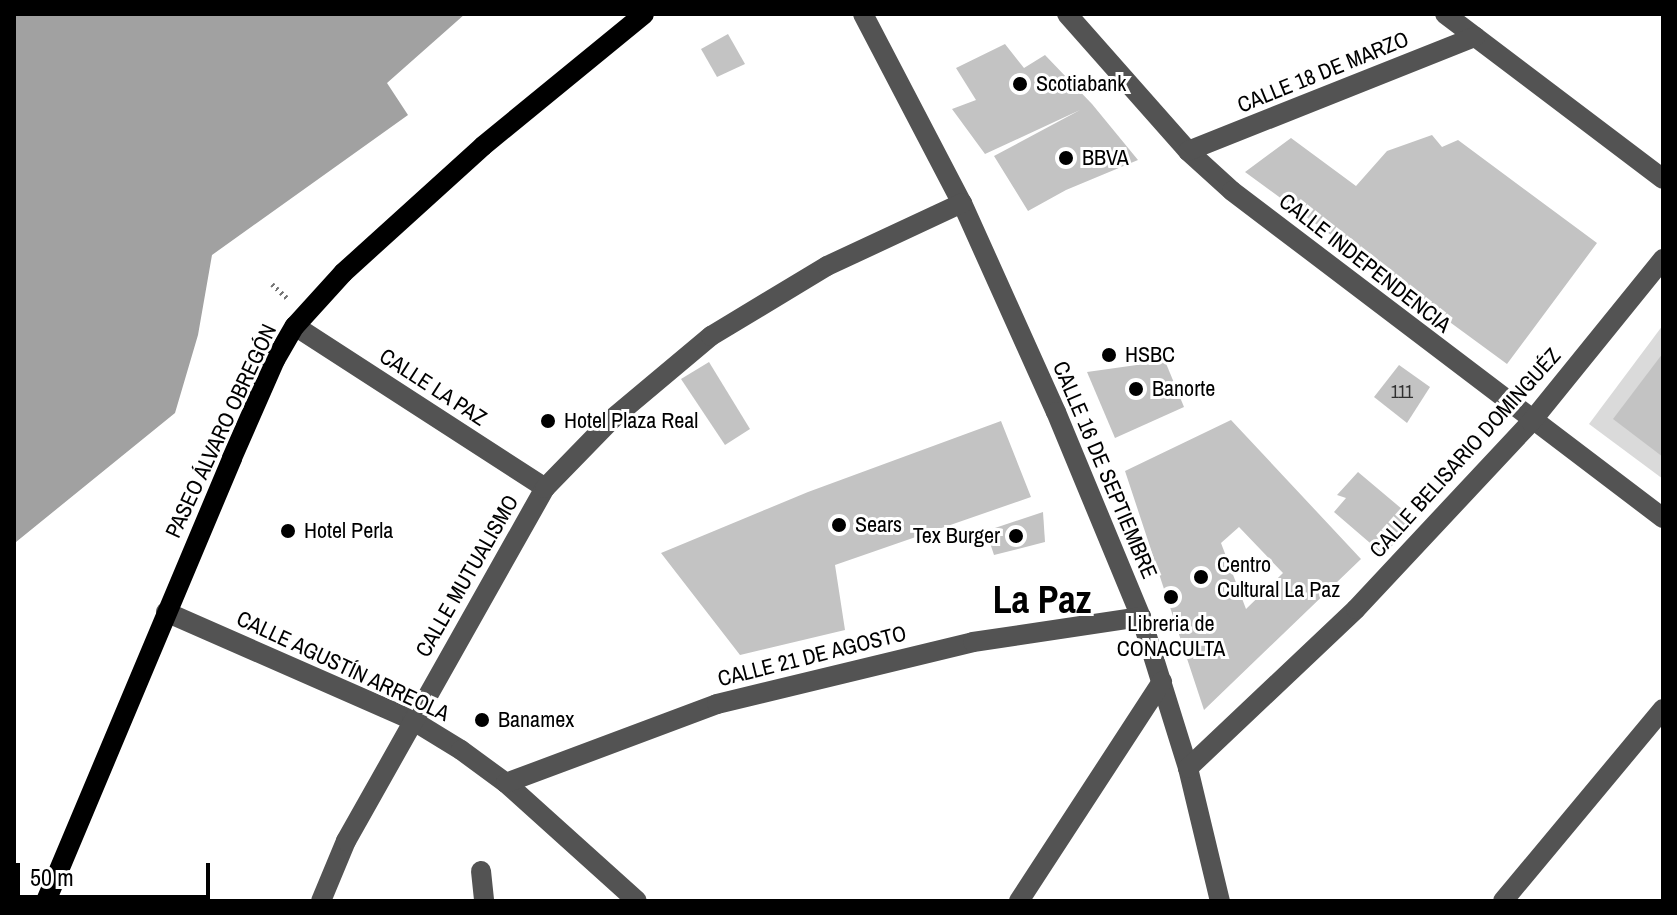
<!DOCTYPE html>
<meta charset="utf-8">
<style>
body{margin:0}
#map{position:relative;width:1677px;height:915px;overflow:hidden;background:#fff;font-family:"Archivo Narrow",sans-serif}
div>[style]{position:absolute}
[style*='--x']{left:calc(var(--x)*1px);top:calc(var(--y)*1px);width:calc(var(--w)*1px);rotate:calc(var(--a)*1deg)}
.green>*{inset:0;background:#dadada}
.water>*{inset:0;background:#a1a1a1}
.building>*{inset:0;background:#c3c3c3}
.path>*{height:5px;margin-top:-2.5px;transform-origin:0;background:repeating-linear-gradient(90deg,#757575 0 2px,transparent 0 6px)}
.minor>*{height:20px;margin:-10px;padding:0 10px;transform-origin:10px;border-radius:10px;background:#535353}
.major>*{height:20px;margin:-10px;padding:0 10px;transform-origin:10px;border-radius:10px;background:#000}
.dots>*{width:22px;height:22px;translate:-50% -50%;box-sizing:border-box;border:4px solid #fff;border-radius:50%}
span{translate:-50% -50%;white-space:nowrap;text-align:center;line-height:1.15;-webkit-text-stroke:6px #fff;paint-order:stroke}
.number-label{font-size:18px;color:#313131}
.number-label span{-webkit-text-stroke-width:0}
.street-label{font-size:22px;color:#000}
.poi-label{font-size:22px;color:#000}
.left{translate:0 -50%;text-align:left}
.right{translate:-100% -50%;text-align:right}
.town-label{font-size:38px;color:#000;font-weight:700}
.frame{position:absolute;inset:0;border:16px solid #000;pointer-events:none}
.scale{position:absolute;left:16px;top:863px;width:194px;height:36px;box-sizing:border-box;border:4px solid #000;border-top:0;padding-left:10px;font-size:24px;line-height:28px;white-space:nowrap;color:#000;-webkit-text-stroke:6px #fff;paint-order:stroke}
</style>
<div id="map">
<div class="green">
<i style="clip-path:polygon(1663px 325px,1663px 479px,1589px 424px)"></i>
</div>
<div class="water">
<i style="clip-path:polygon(14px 14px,465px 14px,387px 83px,408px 115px,212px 255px,198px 335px,175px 413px,16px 542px,14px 548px)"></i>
</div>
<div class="building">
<i style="clip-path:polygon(728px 34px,745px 64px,717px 77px,701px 49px)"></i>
<i style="clip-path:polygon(1005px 44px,1024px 68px,1045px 55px,1092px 104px,1138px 160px,1066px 190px,1028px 211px,994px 156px,1080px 110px,985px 154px,952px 109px,976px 100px,956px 68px)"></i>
<i style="clip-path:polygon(1432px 135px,1442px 147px,1458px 140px,1597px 243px,1507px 364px,1245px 172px,1291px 138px,1356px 186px,1387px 151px)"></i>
<i style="clip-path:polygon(1663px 353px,1663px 457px,1613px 419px)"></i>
<i style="clip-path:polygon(1165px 361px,1184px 407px,1115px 438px,1087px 372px)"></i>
<i style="clip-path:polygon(709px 362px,750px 429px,725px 445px,681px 379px)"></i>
<i style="clip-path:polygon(1399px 365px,1430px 387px,1407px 423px,1374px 397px)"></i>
<i style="clip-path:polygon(evenodd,1231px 420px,1361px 559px,1204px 710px,1125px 471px,1231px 420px,1239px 527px,1283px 573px,1246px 609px,1221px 543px,1239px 527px)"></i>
<i style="clip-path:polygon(1001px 421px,1031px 497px,835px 565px,845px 630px,740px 655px,661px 553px,808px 492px)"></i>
<i style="clip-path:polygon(1358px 472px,1415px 520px,1384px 555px,1334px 512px,1346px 498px,1337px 495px)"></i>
<i style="clip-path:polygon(1043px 512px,1045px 542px,994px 555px,986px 531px)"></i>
</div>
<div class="path">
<i style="--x:272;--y:284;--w:23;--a:43"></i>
</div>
<div class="minor">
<i style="--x:863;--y:14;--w:213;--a:62.4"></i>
<i style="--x:962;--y:203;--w:229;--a:65.8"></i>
<i style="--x:1056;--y:412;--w:222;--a:67.5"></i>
<i style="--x:1141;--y:617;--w:158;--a:72.7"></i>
<i style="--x:1188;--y:768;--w:137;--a:76.5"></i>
<i style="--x:1067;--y:14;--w:183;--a:48.5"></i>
<i style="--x:1188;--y:151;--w:59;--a:42.3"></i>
<i style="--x:1232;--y:191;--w:541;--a:37.19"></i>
<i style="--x:1445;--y:14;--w:273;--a:37.1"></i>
<i style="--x:1188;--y:151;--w:309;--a:-21.7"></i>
<i style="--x:295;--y:326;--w:298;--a:32.9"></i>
<i style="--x:166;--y:612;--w:269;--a:23.7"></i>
<i style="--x:412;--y:720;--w:57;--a:31.5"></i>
<i style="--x:461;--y:750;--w:56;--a:36.3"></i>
<i style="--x:506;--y:783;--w:176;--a:42"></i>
<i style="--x:1188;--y:768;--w:231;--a:-43.4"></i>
<i style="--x:1356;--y:609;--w:256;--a:-46.9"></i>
<i style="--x:1531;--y:422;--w:210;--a:-51"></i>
<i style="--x:506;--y:783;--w:225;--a:-20.5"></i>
<i style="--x:717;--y:704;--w:263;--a:-13.6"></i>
<i style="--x:973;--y:642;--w:170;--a:-8.5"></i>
<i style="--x:481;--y:871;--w:30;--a:84"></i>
<i style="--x:321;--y:901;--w:65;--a:-67.4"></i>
<i style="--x:346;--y:841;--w:405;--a:-60.6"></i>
<i style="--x:545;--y:488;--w:96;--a:-45.8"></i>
<i style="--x:612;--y:419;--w:129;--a:-40"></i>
<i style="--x:711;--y:336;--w:135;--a:-31.1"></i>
<i style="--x:827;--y:266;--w:149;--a:-25"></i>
<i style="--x:1019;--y:901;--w:262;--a:-56.9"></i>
<i style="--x:1503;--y:901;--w:250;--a:-50.2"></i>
</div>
<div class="major">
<i style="--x:46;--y:901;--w:480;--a:-67.2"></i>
<i style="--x:232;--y:458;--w:107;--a:-66.3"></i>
<i style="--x:275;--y:360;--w:39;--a:-60"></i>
<i style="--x:295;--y:326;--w:72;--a:-47.8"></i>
<i style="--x:343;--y:273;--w:189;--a:-42.2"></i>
<i style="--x:483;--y:146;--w:208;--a:-39.3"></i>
</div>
<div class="dots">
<i style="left:1020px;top:84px;background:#000"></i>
<i style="left:1066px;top:158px;background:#000"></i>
<i style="left:1109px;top:355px;background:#000"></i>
<i style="left:1136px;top:389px;background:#000"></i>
<i style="left:548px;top:421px;background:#000"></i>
<i style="left:839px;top:525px;background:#000"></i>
<i style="left:288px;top:531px;background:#000"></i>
<i style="left:1016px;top:536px;background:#000"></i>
<i style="left:1201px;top:577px;background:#000"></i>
<i style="left:1171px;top:597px;background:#000"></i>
<i style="left:482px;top:720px;background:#000"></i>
</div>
<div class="number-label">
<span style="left:1402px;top:392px">111</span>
</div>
<div class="street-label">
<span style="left:1323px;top:72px;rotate:-22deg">CALLE 18 DE MARZO</span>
<span style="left:1365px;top:263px;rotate:38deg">CALLE INDEPENDENCIA</span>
<span style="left:433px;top:387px;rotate:33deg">CALLE LA PAZ</span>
<span style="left:221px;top:431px;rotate:-65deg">PASEO ÁLVARO OBREGÓN</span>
<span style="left:1465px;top:453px;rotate:-48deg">CALLE BELISARIO DOMINGUÉZ</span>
<span style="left:1105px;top:470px;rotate:67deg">CALLE 16 DE SEPTIEMBRE</span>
<span style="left:467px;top:576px;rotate:-60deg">CALLE MUTUALISMO</span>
<span style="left:812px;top:656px;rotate:-14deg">CALLE 21 DE AGOSTO</span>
<span style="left:343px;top:666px;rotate:25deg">CALLE AGUSTÍN ARREOLA</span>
</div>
<div class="poi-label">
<span class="left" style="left:1036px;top:84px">Scotiabank</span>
<span class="left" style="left:1082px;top:158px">BBVA</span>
<span class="left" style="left:1125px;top:355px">HSBC</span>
<span class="left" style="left:1152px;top:389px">Banorte</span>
<span class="left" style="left:564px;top:421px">Hotel Plaza Real</span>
<span class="left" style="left:855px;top:525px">Sears</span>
<span class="left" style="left:304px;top:531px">Hotel Perla</span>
<span class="right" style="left:1000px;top:536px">Tex Burger</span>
<span class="left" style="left:1217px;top:577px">Centro<br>Cultural La Paz</span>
<span style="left:1171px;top:636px">Libreria de<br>CONACULTA</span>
<span class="left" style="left:498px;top:720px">Banamex</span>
</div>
<div class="town-label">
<span style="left:1042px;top:600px">La Paz</span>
</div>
<div class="frame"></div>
<div class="scale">50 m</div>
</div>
